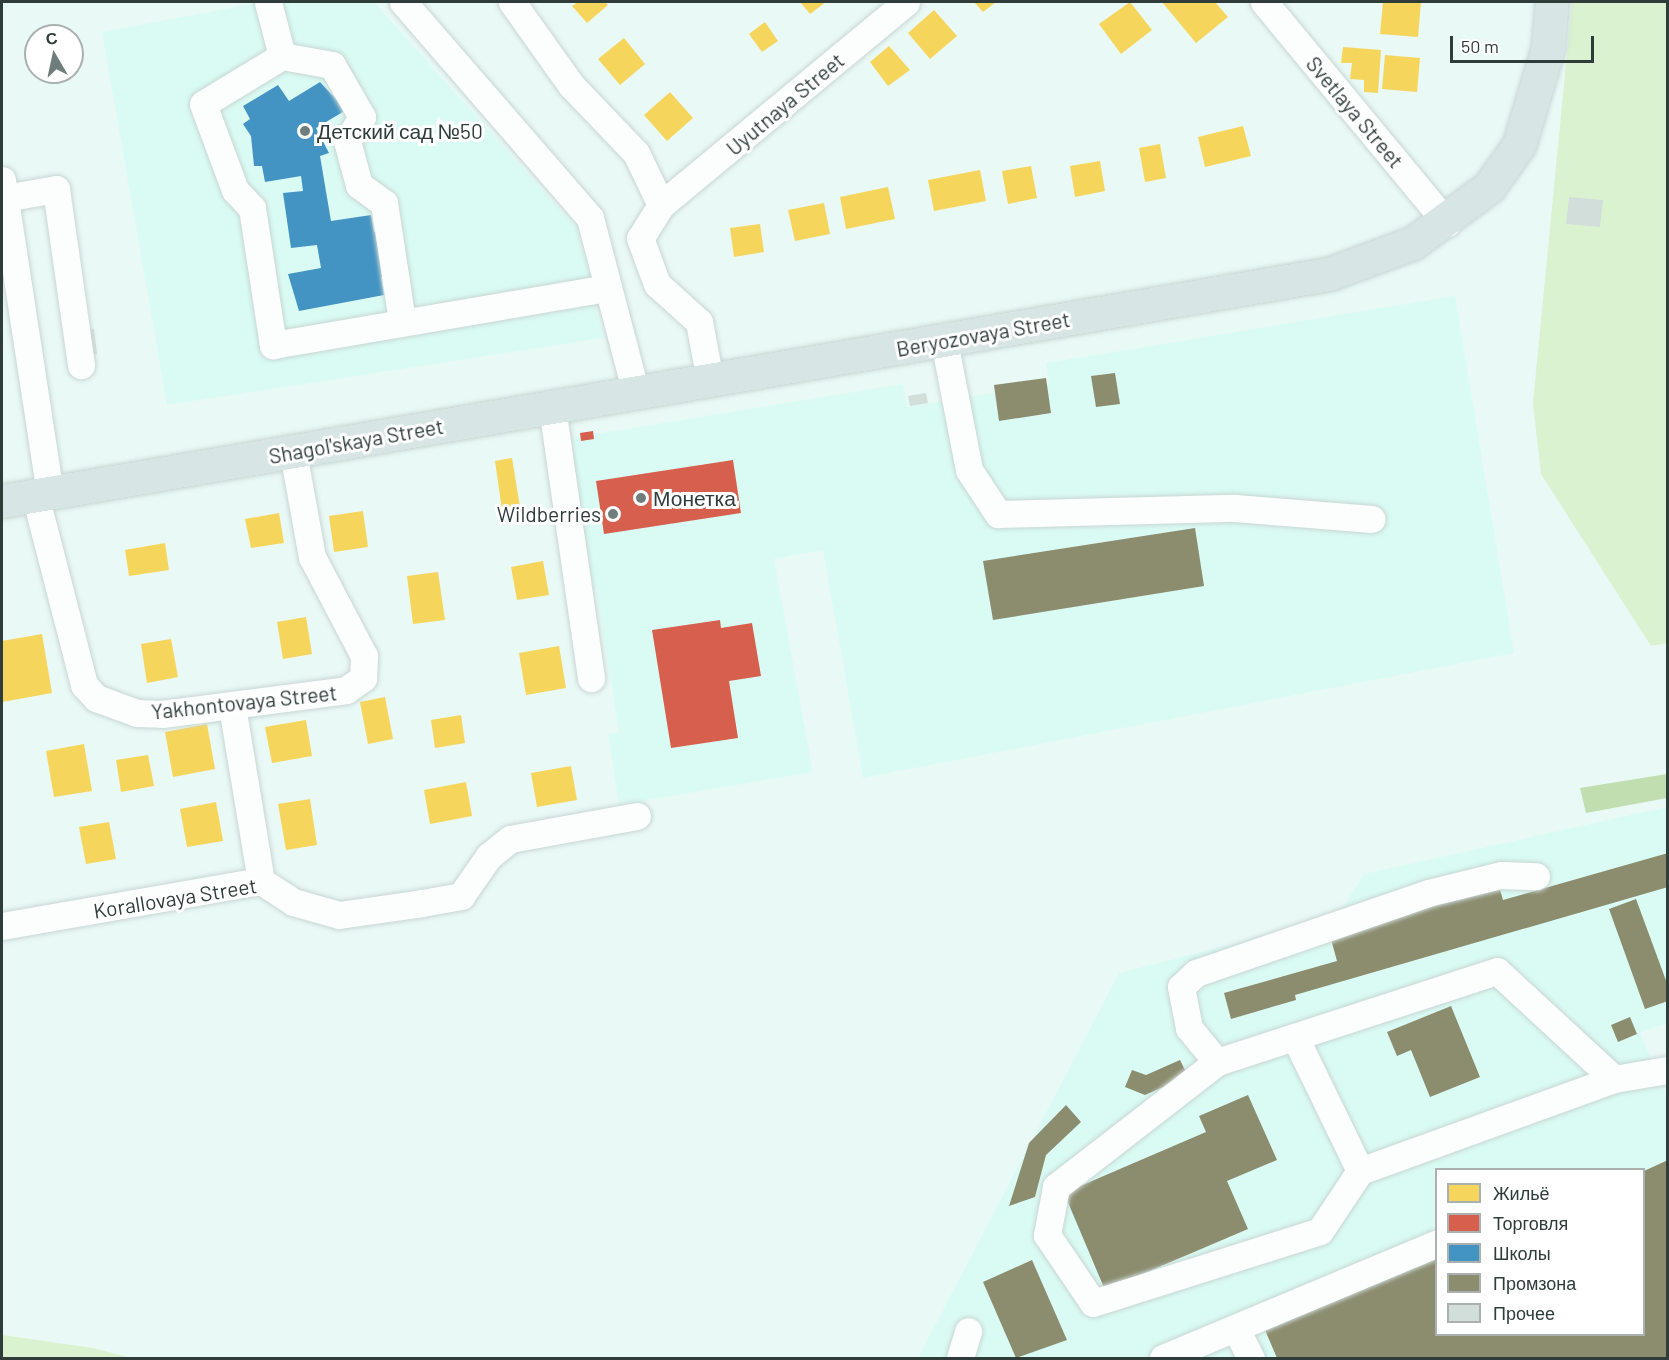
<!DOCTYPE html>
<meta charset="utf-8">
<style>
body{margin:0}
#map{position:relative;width:1669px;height:1360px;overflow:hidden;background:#e9f9f6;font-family:Barlow,sans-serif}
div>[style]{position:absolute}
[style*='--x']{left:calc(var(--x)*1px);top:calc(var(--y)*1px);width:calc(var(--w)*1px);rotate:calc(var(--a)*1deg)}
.built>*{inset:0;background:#dafbf4}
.green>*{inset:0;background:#daf2d0}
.forest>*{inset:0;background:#c0deaf}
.homes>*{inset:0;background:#f6d55c}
.shops>*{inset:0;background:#d6604d}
.schools>*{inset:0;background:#4393c3}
.industry>*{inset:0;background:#8c8c6e}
.building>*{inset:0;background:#d2deda}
.roads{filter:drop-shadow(0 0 2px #c8d6d3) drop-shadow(0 0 2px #c8d6d3)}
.minor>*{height:27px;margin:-13.5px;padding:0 13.5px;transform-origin:13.5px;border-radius:13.5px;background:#fcfefe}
.major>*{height:33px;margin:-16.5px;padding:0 16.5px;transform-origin:16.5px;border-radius:16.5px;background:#d7e5e5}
.dots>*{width:16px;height:16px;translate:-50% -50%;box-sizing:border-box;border:3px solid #fff;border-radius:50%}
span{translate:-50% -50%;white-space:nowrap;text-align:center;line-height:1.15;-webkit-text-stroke:6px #fff;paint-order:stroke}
.street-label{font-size:21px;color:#2e3c3a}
.poi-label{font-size:21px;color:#2e3c3a}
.left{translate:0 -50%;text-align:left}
.right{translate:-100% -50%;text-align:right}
.frame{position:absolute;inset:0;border:3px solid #2e3c3a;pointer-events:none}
.legend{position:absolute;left:1435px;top:1168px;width:210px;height:168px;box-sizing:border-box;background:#fff;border:2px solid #abb1b0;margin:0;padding:8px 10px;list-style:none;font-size:18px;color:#2e3c3a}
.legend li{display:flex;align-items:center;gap:12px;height:30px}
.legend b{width:30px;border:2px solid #abb1b0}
.north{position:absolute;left:24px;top:24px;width:60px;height:60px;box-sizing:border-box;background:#fff;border:2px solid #abb1b0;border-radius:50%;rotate:351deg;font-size:16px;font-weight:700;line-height:24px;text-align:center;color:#2e3c3a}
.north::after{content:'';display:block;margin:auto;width:21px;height:27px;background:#6f7e7c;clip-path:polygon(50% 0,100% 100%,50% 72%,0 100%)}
.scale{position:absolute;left:1450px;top:36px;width:144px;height:27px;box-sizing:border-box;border:3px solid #2e3c3a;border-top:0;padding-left:8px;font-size:18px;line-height:21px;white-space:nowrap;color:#2e3c3a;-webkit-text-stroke:4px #fff;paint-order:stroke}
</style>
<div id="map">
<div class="built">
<i style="clip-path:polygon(262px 2px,374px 2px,578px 230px,603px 338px,167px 405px,102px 32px)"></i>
<i style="clip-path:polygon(1455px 296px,1514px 653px,863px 778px,823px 550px,774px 559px,813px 772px,619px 805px,608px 734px,619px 732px,596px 589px,584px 590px,566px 471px,571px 438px,903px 384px,907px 407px,1049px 384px,1046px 363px)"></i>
<i style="clip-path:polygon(evenodd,1667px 807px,1667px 1023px,1640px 1033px,1667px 1097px,1667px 1358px,918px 1358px,1119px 973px,1336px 918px,1364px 874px,1667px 807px,1436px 1170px,1644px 1170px,1644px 1334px,1436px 1334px,1436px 1170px)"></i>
</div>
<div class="green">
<i style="clip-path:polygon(1572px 2px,1667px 2px,1667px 643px,1651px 646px,1541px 474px,1533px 403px)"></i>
<i style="clip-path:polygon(2px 1335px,93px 1348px,132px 1358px,2px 1358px)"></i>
</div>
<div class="forest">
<i style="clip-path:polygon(1667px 774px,1667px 798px,1586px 813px,1580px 788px)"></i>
</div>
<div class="homes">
<i style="clip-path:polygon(578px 2px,605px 2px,608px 5px,587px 23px,572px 6px)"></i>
<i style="clip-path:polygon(800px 2px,826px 2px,810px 14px)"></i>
<i style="clip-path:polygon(974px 2px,996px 2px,983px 12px)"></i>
<i style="clip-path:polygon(1130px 2px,1152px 30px,1121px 54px,1099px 24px)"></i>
<i style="clip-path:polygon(1162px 2px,1215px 2px,1228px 17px,1196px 43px)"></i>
<i style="clip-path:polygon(1383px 2px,1421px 2px,1418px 37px,1380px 34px)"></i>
<i style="clip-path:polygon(934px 10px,957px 36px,930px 59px,908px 33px)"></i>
<i style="clip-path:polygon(765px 22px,778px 41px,762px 52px,749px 34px)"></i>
<i style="clip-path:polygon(624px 38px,645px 64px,620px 85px,598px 59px)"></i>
<i style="clip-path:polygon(889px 46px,910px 70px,888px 86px,870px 62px)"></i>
<i style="clip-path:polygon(1343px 47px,1381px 50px,1378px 93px,1364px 92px,1364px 80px,1350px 79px,1352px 63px,1341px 63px)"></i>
<i style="clip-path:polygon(1385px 55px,1420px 58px,1417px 92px,1382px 89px)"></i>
<i style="clip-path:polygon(670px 92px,693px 118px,667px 141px,644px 115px)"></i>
<i style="clip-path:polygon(1243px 126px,1251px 156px,1205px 167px,1198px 137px)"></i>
<i style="clip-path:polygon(1160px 144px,1166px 178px,1145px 182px,1139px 148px)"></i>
<i style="clip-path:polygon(1100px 161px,1105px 191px,1075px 197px,1070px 166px)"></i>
<i style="clip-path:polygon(1031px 166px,1037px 198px,1008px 204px,1002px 171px)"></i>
<i style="clip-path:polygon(980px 170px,986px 201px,934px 211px,928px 180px)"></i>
<i style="clip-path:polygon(888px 187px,895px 219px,846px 229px,840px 197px)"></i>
<i style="clip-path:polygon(824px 203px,830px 234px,795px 241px,788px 210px)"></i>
<i style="clip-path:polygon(760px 224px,764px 252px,734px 257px,730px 228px)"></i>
<i style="clip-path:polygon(512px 458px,520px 507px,502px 510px,495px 461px)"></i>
<i style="clip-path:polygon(363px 511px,368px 547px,334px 552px,329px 516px)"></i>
<i style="clip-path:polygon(279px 513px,284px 543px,251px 548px,245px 519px)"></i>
<i style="clip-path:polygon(165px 543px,169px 570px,129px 576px,125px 550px)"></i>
<i style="clip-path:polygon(543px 561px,549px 595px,517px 600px,511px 567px)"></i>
<i style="clip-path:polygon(438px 572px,445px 620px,413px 624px,407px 576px)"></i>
<i style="clip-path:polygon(306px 617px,312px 654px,283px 659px,277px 622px)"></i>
<i style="clip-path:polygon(42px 634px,52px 693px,2px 702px,2px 641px)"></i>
<i style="clip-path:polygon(171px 639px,178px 677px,147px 683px,141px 644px)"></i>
<i style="clip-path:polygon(559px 646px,566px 688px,526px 695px,519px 653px)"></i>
<i style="clip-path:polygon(385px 697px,393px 739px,368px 744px,360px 702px)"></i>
<i style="clip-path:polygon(461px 715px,465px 743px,435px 748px,431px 720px)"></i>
<i style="clip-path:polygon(306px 720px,312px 756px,272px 763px,265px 727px)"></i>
<i style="clip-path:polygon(207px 724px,215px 769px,173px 777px,165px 732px)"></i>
<i style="clip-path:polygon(84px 744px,92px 791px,54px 797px,46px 751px)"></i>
<i style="clip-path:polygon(148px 755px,154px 786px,121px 792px,116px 760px)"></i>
<i style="clip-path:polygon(571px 766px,577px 800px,537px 807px,531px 773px)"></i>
<i style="clip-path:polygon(466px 782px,472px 816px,430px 824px,424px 790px)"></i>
<i style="clip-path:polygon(310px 799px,317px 845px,286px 850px,278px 804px)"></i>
<i style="clip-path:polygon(216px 802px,223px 841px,187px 847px,180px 809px)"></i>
<i style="clip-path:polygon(109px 822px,116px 859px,86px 864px,79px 827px)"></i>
</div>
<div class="shops">
<i style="clip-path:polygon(593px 431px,594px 439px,581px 441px,580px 433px)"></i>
<i style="clip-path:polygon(733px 460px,741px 513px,604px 534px,596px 481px)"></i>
<i style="clip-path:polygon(720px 620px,721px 628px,752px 623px,761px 676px,729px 681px,738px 738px,671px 748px,652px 630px)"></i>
</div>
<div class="schools">
<i style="clip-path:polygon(320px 82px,346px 110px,316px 128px,329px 153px,320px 156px,331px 221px,371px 215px,374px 232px,381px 231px,388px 276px,381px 277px,384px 295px,299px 311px,288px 274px,321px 268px,317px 245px,291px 248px,283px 193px,303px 191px,301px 176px,265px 182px,262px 166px,254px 166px,251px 136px,243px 124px,250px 119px,243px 106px,278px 85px,289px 101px)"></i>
</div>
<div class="industry">
<i style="clip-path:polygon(1115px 373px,1120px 404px,1096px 407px,1091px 376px)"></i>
<i style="clip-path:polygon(1046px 378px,1051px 413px,999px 421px,994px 385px)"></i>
<i style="clip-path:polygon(1195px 528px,1204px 586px,993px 620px,983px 561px)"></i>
<i style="clip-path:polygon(1668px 853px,1668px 887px,1295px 995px,1296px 1000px,1231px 1019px,1224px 993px,1337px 961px,1329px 932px,1498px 883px,1503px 900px)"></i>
<i style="clip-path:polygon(1636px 899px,1668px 986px,1668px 1001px,1645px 1009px,1609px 909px)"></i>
<i style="clip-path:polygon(1451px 1006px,1480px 1077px,1430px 1097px,1411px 1050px,1397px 1056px,1387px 1032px)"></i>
<i style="clip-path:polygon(1630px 1017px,1637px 1034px,1618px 1042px,1611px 1025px)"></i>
<i style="clip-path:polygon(1180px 1060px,1188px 1076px,1145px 1095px,1125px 1087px,1132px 1070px,1146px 1075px)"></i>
<i style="clip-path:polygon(1248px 1095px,1277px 1160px,1227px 1181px,1248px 1229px,1105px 1290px,1064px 1193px,1206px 1132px,1199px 1116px)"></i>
<i style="clip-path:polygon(1066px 1105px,1081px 1122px,1046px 1155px,1035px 1197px,1009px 1206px,1029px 1143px)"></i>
<i style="clip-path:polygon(1668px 1160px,1668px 1358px,1277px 1358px,1265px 1330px,1436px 1258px,1436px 1334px,1644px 1334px,1644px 1171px)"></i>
<i style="clip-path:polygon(1032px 1260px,1067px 1340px,1016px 1358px,983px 1282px)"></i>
</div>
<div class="building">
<i style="clip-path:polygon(1569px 197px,1603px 200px,1600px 227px,1566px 224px)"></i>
<i style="clip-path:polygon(94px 329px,97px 354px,85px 356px,81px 331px)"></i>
<i style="clip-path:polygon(926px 393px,928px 403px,910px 406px,908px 396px)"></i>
</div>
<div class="roads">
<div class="minor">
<i style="--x:268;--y:2;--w:56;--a:75.5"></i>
<i style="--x:282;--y:56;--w:51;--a:10.2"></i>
<i style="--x:332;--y:65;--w:60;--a:60"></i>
<i style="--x:362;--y:117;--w:28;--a:122"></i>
<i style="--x:347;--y:141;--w:46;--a:74.7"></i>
<i style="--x:359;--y:185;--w:31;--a:36"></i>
<i style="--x:384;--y:203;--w:119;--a:81.3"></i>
<i style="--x:403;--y:2;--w:286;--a:49.1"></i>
<i style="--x:590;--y:218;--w:181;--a:75.3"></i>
<i style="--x:512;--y:2;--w:102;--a:54.6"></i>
<i style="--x:571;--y:85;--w:94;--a:46.3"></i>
<i style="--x:636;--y:153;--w:58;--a:64.3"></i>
<i style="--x:661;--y:205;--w:39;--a:122"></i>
<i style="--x:640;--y:238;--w:49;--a:69.7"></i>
<i style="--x:657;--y:284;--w:57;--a:42.1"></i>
<i style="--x:699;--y:322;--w:59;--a:79.3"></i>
<i style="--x:1264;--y:2;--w:287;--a:50.4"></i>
<i style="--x:282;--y:56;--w:92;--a:148.7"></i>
<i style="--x:203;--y:104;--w:92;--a:69.6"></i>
<i style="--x:235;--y:190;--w:25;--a:47"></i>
<i style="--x:252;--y:208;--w:139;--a:81.3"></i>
<i style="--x:273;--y:345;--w:340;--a:-9.7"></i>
<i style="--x:2;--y:180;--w:316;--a:81.3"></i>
<i style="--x:5;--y:198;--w:52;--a:-10"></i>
<i style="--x:56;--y:189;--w:178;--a:81.9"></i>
<i style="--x:661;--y:205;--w:318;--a:-39.6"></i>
<i style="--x:944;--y:341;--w:131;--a:79"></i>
<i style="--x:969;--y:470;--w:53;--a:56.6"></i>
<i style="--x:998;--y:514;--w:237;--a:-1.5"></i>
<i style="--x:1235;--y:508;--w:137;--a:4.6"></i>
<i style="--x:552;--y:407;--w:274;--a:81.8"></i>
<i style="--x:35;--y:495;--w:196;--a:75.5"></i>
<i style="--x:84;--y:685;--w:18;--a:47"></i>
<i style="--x:96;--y:698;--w:44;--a:20.1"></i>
<i style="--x:137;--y:713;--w:25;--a:2"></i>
<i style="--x:162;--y:714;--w:186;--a:-7.4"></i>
<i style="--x:346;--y:690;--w:21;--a:-35"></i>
<i style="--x:363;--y:678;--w:22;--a:-87"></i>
<i style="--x:364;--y:656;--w:112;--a:-117.7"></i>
<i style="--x:312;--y:557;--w:107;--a:-100.3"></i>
<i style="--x:232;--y:706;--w:177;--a:80.6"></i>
<i style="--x:2;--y:926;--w:263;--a:-9.9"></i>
<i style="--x:261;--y:881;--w:38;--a:33"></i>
<i style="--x:293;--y:902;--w:48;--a:15.8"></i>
<i style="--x:339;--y:915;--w:84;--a:-8.2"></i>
<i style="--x:422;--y:903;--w:40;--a:-10"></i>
<i style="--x:461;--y:896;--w:49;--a:-55"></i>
<i style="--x:489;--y:856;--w:27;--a:-39"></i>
<i style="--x:510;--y:839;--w:129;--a:-10.3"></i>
<i style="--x:1295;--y:1037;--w:149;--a:64.1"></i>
<i style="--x:1217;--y:1062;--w:44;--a:-129.5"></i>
<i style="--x:1189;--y:1028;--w:42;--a:-101"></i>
<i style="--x:1181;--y:987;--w:21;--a:-43"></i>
<i style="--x:1196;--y:973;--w:245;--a:-19"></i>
<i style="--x:1428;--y:893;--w:75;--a:-13.9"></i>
<i style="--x:1501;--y:875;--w:35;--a:2"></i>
<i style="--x:1614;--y:1079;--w:159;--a:-137.3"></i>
<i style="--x:1497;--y:971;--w:294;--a:162"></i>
<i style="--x:1217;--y:1062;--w:204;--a:142.2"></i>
<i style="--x:1056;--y:1187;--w:49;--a:100.6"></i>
<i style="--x:1047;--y:1235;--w:82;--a:55.9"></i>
<i style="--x:1093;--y:1303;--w:238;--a:-17.6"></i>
<i style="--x:1320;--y:1231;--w:72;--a:-56.3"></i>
<i style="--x:1360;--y:1171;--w:270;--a:-19.9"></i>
<i style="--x:1614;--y:1079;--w:55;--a:-9.5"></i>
<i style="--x:1236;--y:1329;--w:33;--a:63"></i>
<i style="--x:960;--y:1358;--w:28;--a:-73"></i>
<i style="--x:1163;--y:1358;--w:296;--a:-22.7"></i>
</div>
<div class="major">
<i style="--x:2;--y:501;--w:1346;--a:-9.71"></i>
<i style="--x:1329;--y:274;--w:90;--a:-20.3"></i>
<i style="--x:1413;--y:243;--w:94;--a:-36.4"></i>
<i style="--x:1489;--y:187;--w:52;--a:-54.5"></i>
<i style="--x:1519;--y:145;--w:101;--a:-73.4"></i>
<i style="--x:1548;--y:48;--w:46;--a:-85"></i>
</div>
</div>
<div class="dots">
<i style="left:305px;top:131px;background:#6f7e7c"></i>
<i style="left:641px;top:498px;background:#6f7e7c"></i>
<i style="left:613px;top:514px;background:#6f7e7c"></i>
</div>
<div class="street-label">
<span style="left:785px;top:104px;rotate:-40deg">Uyutnaya Street</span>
<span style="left:1355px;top:112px;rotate:50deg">Svetlaya Street</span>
<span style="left:983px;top:334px;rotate:-10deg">Beryozovaya Street</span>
<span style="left:356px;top:441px;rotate:-10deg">Shagol'skaya Street</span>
<span style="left:244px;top:702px;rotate:-6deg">Yakhontovaya Street</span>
<span style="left:175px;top:898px;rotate:-9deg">Korallovaya Street</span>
</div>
<div class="poi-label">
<span class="left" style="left:317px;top:131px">Детский сад №50</span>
<span class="left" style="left:653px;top:498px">Монетка</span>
<span class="right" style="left:601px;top:514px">Wildberries</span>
</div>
<div class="frame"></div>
<ul class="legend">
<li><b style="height:16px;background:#f6d55c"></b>Жильё</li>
<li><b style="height:16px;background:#d6604d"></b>Торговля</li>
<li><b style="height:16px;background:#4393c3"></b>Школы</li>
<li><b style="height:16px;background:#8c8c6e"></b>Промзона</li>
<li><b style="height:16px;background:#d2deda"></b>Прочее</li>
</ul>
<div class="north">С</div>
<div class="scale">50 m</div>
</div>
